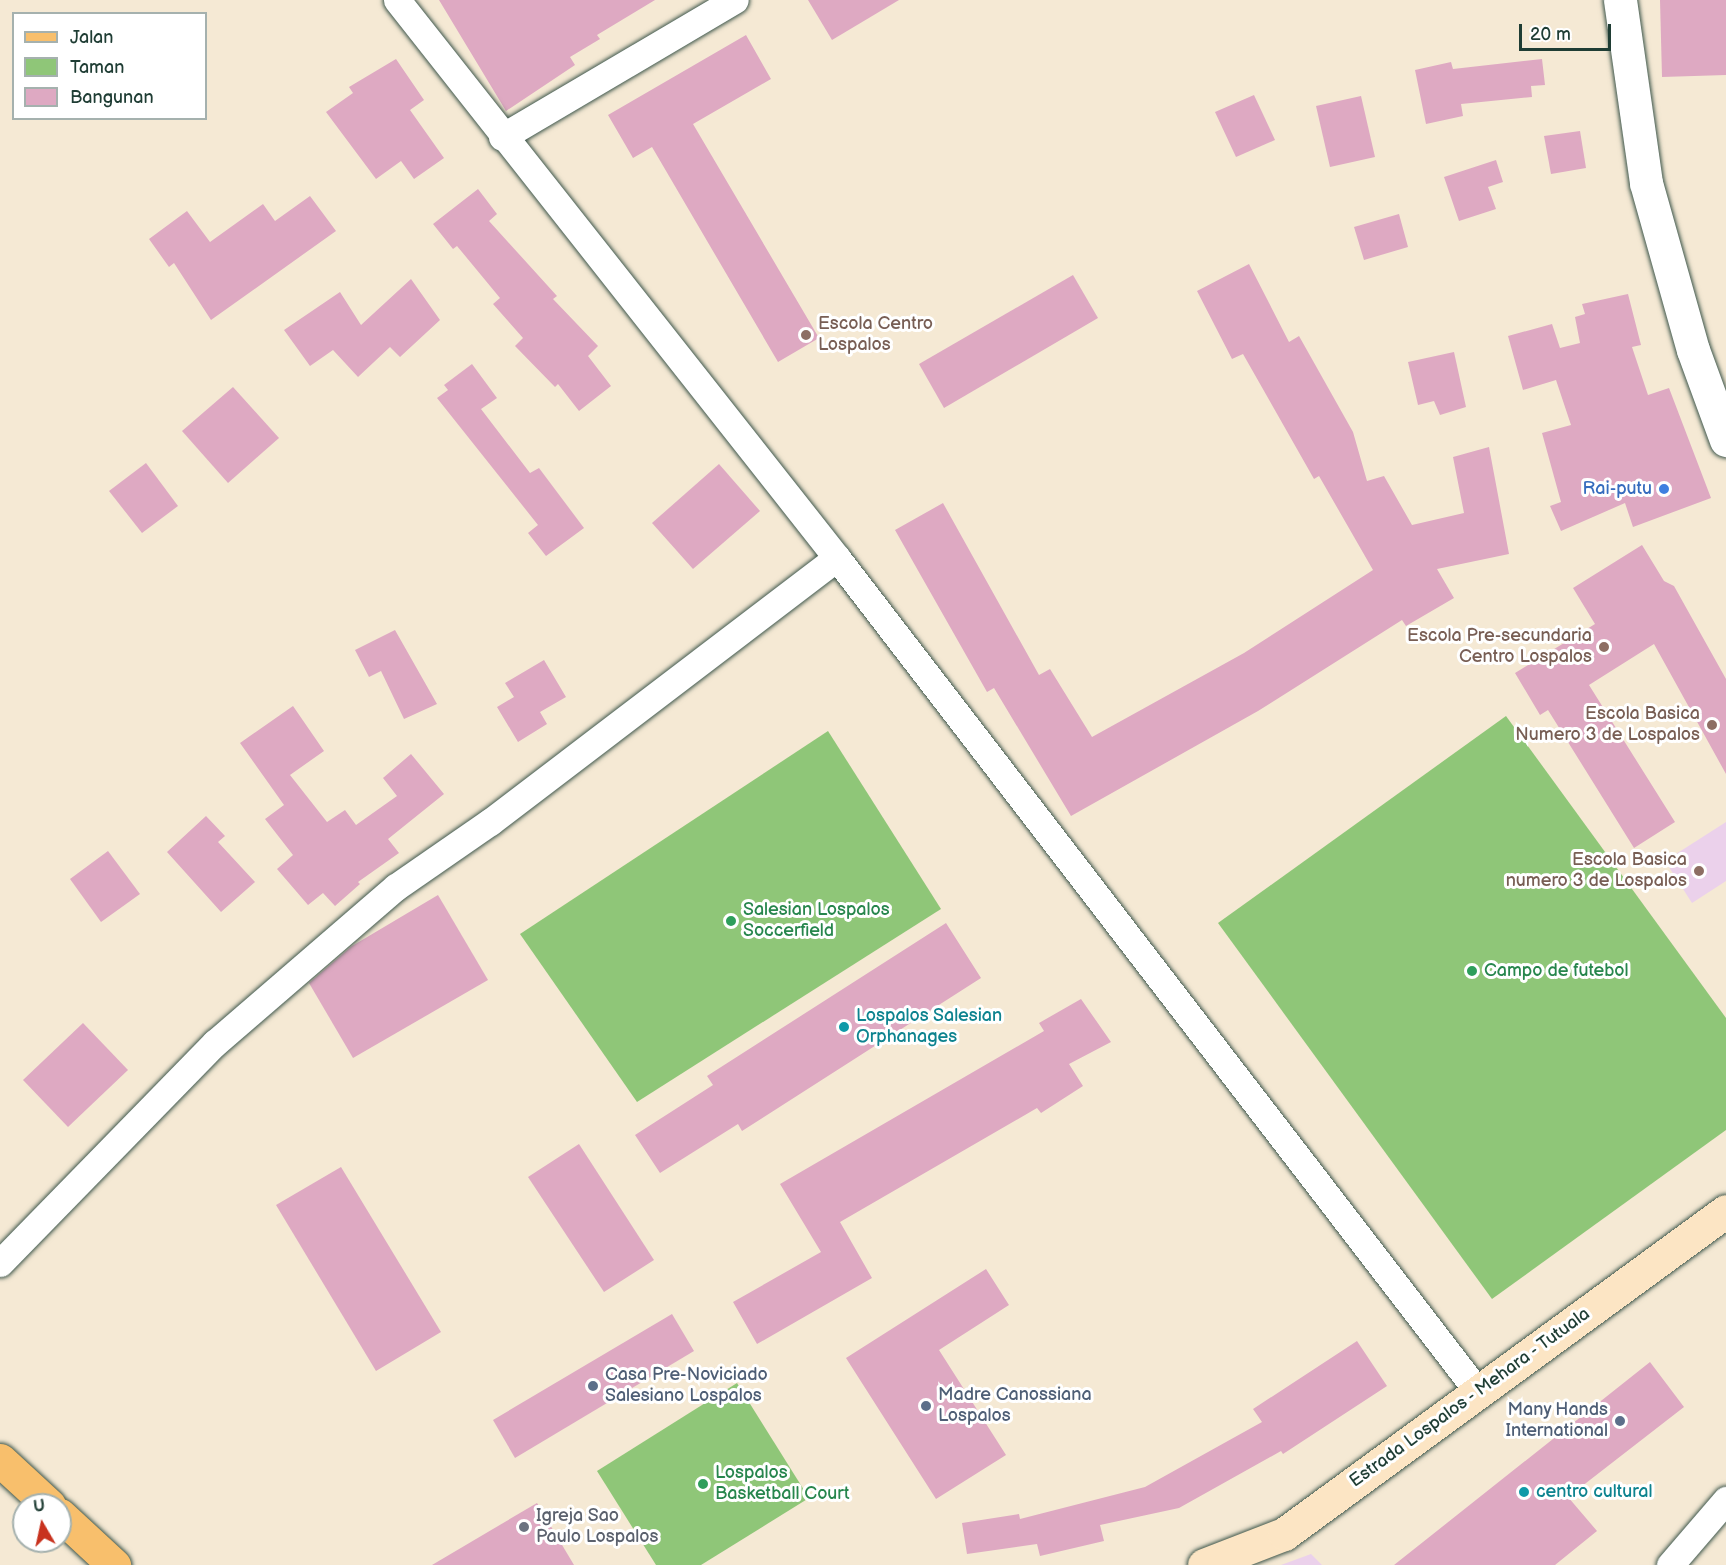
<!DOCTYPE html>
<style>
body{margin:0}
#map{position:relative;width:1726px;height:1565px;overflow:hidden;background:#f5e9d4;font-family:"Balsamiq Sans",sans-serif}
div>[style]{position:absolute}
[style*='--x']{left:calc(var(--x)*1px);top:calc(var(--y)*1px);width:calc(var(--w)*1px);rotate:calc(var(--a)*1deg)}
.built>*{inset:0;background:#ebd1eb}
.green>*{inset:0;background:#8fc678}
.building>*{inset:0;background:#dea9c2}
.roads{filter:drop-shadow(0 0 2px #3f574c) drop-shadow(0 0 2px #3f574c)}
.minor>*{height:27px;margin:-13.5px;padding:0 13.5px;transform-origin:13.5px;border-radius:13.5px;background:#fff}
.tertiary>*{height:33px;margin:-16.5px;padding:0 16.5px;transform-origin:16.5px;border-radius:16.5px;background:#fff}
.secondary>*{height:33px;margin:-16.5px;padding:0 16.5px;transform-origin:16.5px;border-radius:16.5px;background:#fce5c4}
.primary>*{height:33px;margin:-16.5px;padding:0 16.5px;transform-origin:16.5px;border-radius:16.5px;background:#f8bf6c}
.dots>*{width:16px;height:16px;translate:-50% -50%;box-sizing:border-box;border:3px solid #fff;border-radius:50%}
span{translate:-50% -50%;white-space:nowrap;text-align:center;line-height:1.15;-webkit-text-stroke:6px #fff;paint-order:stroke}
.education-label{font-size:18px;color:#785e54}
.left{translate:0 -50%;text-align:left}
.right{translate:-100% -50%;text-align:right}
.shop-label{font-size:18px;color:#366cbe}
.leisure-label{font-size:18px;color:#27864d}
.culture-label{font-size:18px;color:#0d838f}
.service-label{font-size:18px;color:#4e5e75}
.street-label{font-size:18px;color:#1f3d34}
.worship-label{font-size:18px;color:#5b616d}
.legend{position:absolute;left:12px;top:12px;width:195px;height:108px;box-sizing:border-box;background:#fff;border:2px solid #a5b1ae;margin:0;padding:8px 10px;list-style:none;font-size:18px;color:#1f3d34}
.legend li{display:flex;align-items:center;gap:12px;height:30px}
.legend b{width:30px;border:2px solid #a5b1ae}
.north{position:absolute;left:12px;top:1493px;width:60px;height:60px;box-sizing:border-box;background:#fff;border:2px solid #a5b1ae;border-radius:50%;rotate:351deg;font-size:16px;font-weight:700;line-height:24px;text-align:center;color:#1f3d34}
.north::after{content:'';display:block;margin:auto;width:21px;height:27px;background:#c8321e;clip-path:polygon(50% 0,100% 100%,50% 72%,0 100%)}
.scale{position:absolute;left:1519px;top:24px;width:92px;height:27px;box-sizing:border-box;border:3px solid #1f3d34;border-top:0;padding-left:8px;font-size:18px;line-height:21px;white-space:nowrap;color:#1f3d34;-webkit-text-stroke:4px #fff;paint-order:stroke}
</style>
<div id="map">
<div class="built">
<i style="clip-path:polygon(1726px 822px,1726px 881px,1692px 903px,1665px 861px)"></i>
<i style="clip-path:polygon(1311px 1554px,1322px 1565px,1281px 1565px)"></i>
</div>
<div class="green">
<i style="clip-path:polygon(1506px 716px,1726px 1018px,1726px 1130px,1492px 1299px,1218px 923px)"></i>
<i style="clip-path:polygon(828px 731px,941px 909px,637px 1102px,520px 934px)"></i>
<i style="clip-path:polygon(737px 1383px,809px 1498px,701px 1565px,656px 1565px,597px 1471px)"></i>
</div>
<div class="building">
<i style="clip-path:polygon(439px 0,655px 0,597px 35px,600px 39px,570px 57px,575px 65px,506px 111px)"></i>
<i style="clip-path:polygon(808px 0,899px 0,832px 40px)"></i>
<i style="clip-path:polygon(1660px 0,1726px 0,1726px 75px,1662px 77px)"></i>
<i style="clip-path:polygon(746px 35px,771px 79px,693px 124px,819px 338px,778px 362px,652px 147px,633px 158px,608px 115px)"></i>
<i style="clip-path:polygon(396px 59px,424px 100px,410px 110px,444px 158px,414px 179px,401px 161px,376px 179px,326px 112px,353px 93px,349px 87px)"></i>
<i style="clip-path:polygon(1542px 59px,1545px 85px,1531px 86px,1532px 97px,1461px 104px,1463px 116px,1426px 124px,1415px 70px,1451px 62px,1453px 69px)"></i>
<i style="clip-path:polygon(1254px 95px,1275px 140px,1236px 157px,1215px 112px)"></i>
<i style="clip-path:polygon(1361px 96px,1375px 157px,1330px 167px,1316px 106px)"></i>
<i style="clip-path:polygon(1580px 131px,1586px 168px,1551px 174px,1544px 136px)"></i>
<i style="clip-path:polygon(1496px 160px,1503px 182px,1488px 187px,1496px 209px,1459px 221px,1444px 177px)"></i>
<i style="clip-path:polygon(478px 189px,497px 214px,489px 221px,557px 296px,553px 299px,598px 346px,588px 356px,611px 386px,579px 411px,558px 384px,555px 387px,515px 346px,523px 338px,493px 304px,500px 298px,457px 246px,453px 249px,433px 224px)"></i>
<i style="clip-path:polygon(310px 196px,336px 231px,211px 320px,174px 263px,169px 267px,149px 239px,187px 211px,210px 242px,263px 204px,275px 221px)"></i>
<i style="clip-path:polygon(1399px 214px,1408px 247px,1364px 260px,1354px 227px)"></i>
<i style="clip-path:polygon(1249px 264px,1289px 342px,1299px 336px,1353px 432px,1367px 481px,1384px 476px,1412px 525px,1464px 513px,1453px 457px,1489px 447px,1509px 554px,1437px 569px,1454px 598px,1406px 626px,1402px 620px,1258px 711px,1071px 816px,994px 688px,987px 692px,895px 530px,943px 503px,1039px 675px,1050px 669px,1092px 737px,1244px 653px,1373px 570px,1319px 476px,1314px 479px,1243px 354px,1232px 359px,1197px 291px)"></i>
<i style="clip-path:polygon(1073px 275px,1098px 318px,944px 408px,919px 364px)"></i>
<i style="clip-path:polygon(411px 279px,440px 320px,400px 357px,390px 347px,358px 377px,333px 350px,310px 366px,284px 330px,340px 292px,361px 325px)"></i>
<i style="clip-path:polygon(1628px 294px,1641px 345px,1632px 347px,1648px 395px,1669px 388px,1711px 498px,1633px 527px,1625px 503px,1561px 531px,1550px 506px,1561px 502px,1542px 433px,1571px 425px,1556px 380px,1523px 390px,1508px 336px,1552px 324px,1560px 348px,1580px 343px,1575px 317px,1585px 314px,1582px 304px)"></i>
<i style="clip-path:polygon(1454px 352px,1466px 407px,1440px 415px,1434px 401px,1418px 405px,1408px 362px)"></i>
<i style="clip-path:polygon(472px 364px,497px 398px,481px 409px,530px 473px,539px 468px,584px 528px,546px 556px,528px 533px,538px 525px,437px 398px,448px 390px,444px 385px)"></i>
<i style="clip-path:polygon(233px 387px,279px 438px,228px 483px,182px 431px)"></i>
<i style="clip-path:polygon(146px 463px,178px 506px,142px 533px,109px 491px)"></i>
<i style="clip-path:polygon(719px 464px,760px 511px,693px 569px,652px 523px)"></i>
<i style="clip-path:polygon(1642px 545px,1664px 581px,1674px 586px,1726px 679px,1726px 774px,1654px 644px,1589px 685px,1675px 822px,1634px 848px,1548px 710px,1540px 715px,1515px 673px,1595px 624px,1573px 588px)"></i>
<i style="clip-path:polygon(395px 630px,437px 704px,404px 719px,381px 671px,369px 677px,355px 650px)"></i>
<i style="clip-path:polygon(544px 660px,566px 697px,540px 712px,547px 724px,518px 742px,497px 707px,514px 697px,505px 683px)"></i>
<i style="clip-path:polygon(293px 706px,324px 751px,290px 775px,327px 822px,345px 810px,356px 825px,397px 796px,383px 778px,411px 754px,444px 794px,388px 839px,399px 853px,358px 882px,360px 884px,335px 906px,323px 893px,308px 905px,277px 869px,293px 855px,265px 819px,284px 805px,240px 743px)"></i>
<i style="clip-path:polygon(206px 816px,225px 836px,218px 842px,255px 882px,221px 912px,167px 852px)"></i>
<i style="clip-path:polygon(108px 851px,140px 894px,101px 922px,70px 879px)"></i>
<i style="clip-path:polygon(438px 895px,488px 980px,353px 1058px,309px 983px,352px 946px)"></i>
<i style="clip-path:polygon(946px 923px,981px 978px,742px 1131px,738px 1124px,660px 1173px,635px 1135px,713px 1085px,707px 1076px)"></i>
<i style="clip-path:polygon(1081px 999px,1111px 1042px,1069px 1064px,1083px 1086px,1041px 1113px,1037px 1108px,840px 1222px,872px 1278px,757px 1344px,733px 1302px,821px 1252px,780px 1184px,1044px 1031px,1039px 1023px)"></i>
<i style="clip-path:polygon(83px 1023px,128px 1070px,68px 1127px,23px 1080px)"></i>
<i style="clip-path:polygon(579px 1144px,654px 1260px,604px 1292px,528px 1177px)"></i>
<i style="clip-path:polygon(341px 1167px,441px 1332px,376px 1371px,276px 1205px)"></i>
<i style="clip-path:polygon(986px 1269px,1009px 1305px,939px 1350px,1006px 1455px,936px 1499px,846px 1358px)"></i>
<i style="clip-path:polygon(672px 1314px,694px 1351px,515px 1458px,493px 1420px)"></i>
<i style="clip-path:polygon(1357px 1341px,1387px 1386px,1283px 1454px,1281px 1451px,1179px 1508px,1100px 1525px,1104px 1541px,1040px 1556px,1037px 1544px,967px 1554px,962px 1523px,1019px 1514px,1020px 1519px,1145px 1487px,1262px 1422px,1253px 1409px)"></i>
<i style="clip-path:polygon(1650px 1362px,1684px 1407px,1568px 1497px,1597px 1531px,1555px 1565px,1394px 1565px)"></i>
<i style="clip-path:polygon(537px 1503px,574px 1565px,432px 1565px)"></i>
</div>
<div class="roads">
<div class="minor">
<i style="--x:397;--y:0;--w:711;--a:51.74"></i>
<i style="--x:837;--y:558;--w:1052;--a:52.45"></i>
<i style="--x:502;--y:137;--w:270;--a:-30.5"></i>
<i style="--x:0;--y:1263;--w:308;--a:-45.7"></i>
<i style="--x:215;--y:1043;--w:239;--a:-40.8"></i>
<i style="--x:396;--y:887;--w:114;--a:-34.7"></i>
<i style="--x:490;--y:822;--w:436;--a:-37.3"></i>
<i style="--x:1670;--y:1565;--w:86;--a:-49.3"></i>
</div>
<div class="tertiary">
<i style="--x:1620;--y:0;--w:185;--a:81.9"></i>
<i style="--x:1646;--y:183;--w:173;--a:74.3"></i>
<i style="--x:1693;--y:350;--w:96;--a:69.9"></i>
</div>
<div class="secondary">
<i style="--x:1204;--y:1565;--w:86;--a:-21.2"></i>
<i style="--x:1284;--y:1534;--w:547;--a:-36.16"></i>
</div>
<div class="primary">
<i style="--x:0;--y:1460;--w:67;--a:42.6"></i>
<i style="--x:60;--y:1515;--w:74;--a:42.8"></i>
</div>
</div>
<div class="dots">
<i style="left:806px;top:335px;background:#8d6e63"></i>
<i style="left:1664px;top:489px;background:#3f7fe0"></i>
<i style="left:1604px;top:647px;background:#8d6e63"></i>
<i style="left:1712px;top:725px;background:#8d6e63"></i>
<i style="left:1699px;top:871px;background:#8d6e63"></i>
<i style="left:731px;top:921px;background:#2e9e5b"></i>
<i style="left:1472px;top:971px;background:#2e9e5b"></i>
<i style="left:844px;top:1027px;background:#0f9aa8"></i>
<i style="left:593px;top:1386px;background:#5c6f8a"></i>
<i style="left:926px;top:1406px;background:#5c6f8a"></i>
<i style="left:1620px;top:1421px;background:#5c6f8a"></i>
<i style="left:703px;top:1484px;background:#2e9e5b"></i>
<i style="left:1524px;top:1492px;background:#0f9aa8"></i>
<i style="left:524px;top:1527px;background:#6b7280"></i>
</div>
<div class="education-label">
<span class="left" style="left:818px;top:335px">Escola Centro<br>Lospalos</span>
<span class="right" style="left:1592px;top:647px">Escola Pre-secundaria<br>Centro Lospalos</span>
<span class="right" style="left:1700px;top:725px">Escola Basica<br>Numero 3 de Lospalos</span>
<span class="right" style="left:1687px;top:871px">Escola Basica<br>numero 3 de Lospalos</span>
</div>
<div class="shop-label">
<span class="right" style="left:1652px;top:489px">Rai-putu</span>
</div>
<div class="leisure-label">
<span class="left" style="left:743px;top:921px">Salesian Lospalos<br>Soccerfield</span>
<span class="left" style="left:1484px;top:971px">Campo de futebol</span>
<span class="left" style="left:715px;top:1484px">Lospalos<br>Basketball Court</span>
</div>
<div class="culture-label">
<span class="left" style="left:856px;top:1027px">Lospalos Salesian<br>Orphanages</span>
<span class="left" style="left:1536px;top:1492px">centro cultural</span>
</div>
<div class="service-label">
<span class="left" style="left:605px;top:1386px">Casa Pre-Noviciado<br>Salesiano Lospalos</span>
<span class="left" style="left:938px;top:1406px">Madre Canossiana<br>Lospalos</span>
<span class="right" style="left:1608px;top:1421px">Many Hands<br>International</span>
</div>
<div class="street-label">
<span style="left:1470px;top:1398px;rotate:-36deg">Estrada Lospalos - Mehara - Tutuala</span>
</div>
<div class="worship-label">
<span class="left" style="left:536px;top:1527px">Igreja Sao<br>Paulo Lospalos</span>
</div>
<ul class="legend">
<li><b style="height:8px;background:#f8bf6c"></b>Jalan</li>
<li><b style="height:16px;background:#8fc678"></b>Taman</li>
<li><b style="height:16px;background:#dea9c2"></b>Bangunan</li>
</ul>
<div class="north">U</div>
<div class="scale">20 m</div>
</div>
